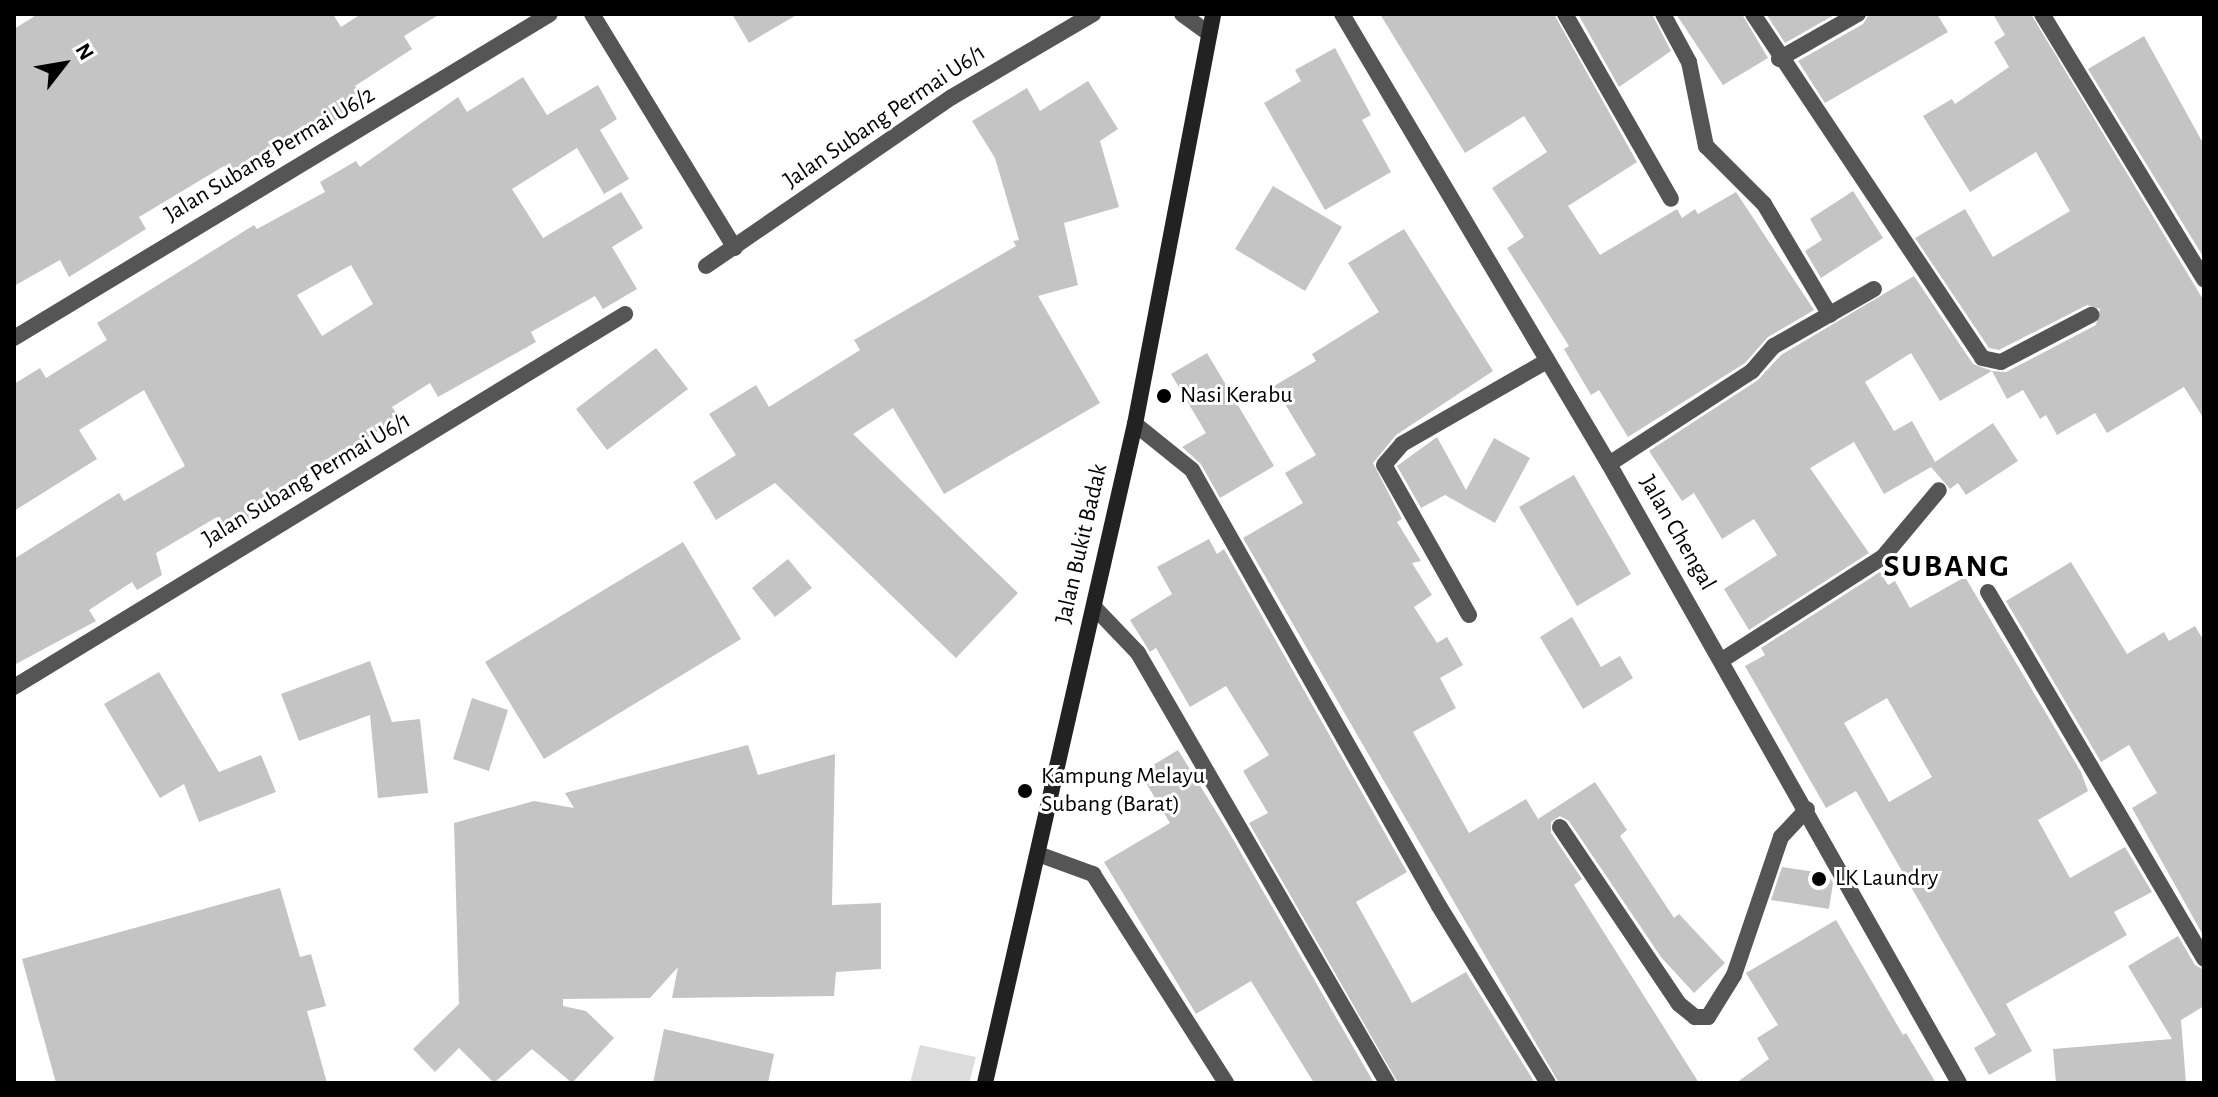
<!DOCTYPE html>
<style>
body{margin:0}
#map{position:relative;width:2218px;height:1097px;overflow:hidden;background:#fff;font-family:"Alegreya Sans",sans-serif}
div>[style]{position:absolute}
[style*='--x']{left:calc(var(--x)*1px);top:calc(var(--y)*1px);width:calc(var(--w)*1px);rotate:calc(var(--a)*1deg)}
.green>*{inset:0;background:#dcdcdc}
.building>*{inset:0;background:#c4c4c4}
.minor>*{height:16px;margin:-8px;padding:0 8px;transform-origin:8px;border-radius:8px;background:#555}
.secondary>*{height:16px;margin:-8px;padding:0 8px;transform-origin:8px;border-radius:8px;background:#222}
.dots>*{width:22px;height:22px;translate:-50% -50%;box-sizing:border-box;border:4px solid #fff;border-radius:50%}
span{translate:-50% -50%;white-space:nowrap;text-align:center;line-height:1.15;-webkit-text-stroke:6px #fff;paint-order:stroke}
.street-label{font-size:24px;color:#000}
.poi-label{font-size:24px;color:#000}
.left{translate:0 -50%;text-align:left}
.district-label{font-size:32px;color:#000;font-weight:700;letter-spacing:2px}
.frame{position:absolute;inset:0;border:16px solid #000;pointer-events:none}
.north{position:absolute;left:24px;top:24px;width:80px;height:80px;-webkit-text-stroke:6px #fff;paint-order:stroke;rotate:59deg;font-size:22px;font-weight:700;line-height:32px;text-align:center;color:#000}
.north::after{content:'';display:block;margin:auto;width:28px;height:36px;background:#000;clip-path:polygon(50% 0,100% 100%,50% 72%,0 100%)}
</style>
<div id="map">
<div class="green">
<i style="clip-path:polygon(920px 1045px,976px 1057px,969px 1083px,910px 1083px)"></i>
</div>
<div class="building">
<i style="clip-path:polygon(38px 14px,333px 14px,341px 27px,361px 14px,440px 14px,404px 36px,412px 49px,355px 86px,366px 105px,229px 175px,224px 166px,139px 217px,146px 229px,69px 277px,60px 260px,14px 286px,14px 29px)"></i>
<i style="clip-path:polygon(732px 14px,798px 14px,749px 43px)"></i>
<i style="clip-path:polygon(1380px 14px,1554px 14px,1637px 162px,1568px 206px,1600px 255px,1677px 209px,1682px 218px,1695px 209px,1698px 214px,1736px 192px,1814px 310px,1768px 337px,1745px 363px,1628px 437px,1599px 390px,1591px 395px,1564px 349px,1569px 346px,1507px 248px,1524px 237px,1492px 188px,1547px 152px,1524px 116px,1465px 153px)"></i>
<i style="clip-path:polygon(1578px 14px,1652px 14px,1671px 51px,1619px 87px)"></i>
<i style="clip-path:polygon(1676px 14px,1742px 14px,1768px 58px,1723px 85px)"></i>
<i style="clip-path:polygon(1766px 14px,1836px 14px,1785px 43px)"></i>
<i style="clip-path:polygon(1869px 14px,1937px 14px,1948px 32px,1825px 103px,1798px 61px,1863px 24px)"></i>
<i style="clip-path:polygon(1993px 14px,2031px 14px,2204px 301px,2204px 419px,2184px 387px,2107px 433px,2095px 413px,2057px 435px,2046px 415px,2040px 419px,2023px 390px,2007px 399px,1992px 371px,2006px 372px,2096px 325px,2100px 309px,2087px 305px,1999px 350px,1989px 348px,1915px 238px,1965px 209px,1993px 257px,2070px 211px,2036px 152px,1970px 192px,1923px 116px,1952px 99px,1955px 104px,2009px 67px,1994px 42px,2005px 35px)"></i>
<i style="clip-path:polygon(2144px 36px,2204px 145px,2204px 258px,2088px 69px)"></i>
<i style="clip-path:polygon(1335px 48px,1371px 115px,1362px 120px,1391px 172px,1325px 210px,1264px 103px,1301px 81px,1295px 70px)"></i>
<i style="clip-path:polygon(evenodd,523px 77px,547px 115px,598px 85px,617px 119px,600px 130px,629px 179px,604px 194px,577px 148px,512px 189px,543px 238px,621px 192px,643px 228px,612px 247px,637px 289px,603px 309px,595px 296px,531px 332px,536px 342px,438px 397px,430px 383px,392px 407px,400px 418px,246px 510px,252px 521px,229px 535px,217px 517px,156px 553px,162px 575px,137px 590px,132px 582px,89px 610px,96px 621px,14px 665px,14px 559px,119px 493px,124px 501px,185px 466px,144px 390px,79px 430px,97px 459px,14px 511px,14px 384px,40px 368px,46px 378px,107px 340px,97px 323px,254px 225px,257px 229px,325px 192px,320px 182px,356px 161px,360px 167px,458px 97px,467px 112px,523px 77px,351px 265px,373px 304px,322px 336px,297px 295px,351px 265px)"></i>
<i style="clip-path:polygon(1088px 81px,1118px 129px,1100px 141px,1119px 207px,1064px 223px,1078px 285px,1038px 296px,1100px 403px,944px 494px,893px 408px,853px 434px,1018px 593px,956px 658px,775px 483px,716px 520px,693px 482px,736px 455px,709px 414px,756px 385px,769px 407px,860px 350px,854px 340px,1016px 246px,1013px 241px,1019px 240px,995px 158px,972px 121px,1027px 88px,1040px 111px)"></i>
<i style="clip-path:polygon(1273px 186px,1342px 227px,1305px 291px,1235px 249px)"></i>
<i style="clip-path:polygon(1853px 191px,1883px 238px,1821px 278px,1805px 251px,1822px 240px,1810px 219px)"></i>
<i style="clip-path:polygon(1404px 229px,1493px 371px,1396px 435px,1373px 463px,1402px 519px,1397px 522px,1421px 561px,1412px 563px,1432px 595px,1414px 607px,1437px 643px,1447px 637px,1463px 665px,1440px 678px,1456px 708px,1413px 732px,1469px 833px,1526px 799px,1538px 819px,1595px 782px,1627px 830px,1620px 836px,1674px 918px,1679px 914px,1725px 963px,1694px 993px,1661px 957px,1569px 821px,1560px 816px,1551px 822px,1551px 833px,1582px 879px,1574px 885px,1699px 1083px,1559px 1083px,1243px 538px,1303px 503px,1285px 473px,1316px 455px,1274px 386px,1316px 361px,1312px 354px,1379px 312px,1348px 263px)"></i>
<i style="clip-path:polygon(1914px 276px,1973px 364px,1992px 371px,1940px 401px,1911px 353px,1865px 382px,1894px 431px,1912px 421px,1935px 462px,1993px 423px,2018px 461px,1966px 495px,1958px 483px,1950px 489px,1931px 467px,1884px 494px,1854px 442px,1810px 468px,1869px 553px,1749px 630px,1724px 589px,1777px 555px,1754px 519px,1722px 539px,1694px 493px,1682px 501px,1649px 451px,1758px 380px,1781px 355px)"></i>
<i style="clip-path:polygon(656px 348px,688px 389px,607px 450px,576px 409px)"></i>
<i style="clip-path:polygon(1207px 353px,1274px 466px,1220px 498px,1201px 464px,1182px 447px,1206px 433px,1171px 374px)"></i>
<i style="clip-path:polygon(1437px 437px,1466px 490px,1494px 438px,1530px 458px,1495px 523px,1445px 495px,1421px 508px,1397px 466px)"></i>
<i style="clip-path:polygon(1574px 475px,1631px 574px,1577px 606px,1519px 507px)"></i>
<i style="clip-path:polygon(1209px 539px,1217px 554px,1224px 549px,1407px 872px,1356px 902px,1412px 1003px,1466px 972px,1535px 1083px,1398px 1083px,1249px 823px,1268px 813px,1243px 771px,1269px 755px,1226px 686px,1190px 707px,1156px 648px,1150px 652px,1130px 620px,1172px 594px,1157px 567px)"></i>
<i style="clip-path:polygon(683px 542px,741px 639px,544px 759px,485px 662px)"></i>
<i style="clip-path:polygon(788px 559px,812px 588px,775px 617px,752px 588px)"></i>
<i style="clip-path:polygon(2071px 562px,2127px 654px,2164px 632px,2169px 641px,2195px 626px,2204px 641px,2204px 937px,2132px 808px,2157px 793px,2129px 745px,2101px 762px,2006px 601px)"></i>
<i style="clip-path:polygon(evenodd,1880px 572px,1888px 585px,1895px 581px,1910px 608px,1965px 577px,2081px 772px,2088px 791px,2038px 820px,2070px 878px,2125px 847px,2152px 892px,2114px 912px,2127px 935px,2006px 1004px,2032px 1051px,1989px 1075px,1974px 1048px,1996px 1035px,1856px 791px,1826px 808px,1745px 666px,1765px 655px,1761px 648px,1880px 572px,1887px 698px,1932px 777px,1889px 802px,1844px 723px,1887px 698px)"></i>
<i style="clip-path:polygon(1572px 617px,1601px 667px,1620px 656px,1633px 678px,1583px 709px,1540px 637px)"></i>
<i style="clip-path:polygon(370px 661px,392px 722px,420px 719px,428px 793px,378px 798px,370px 715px,299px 741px,281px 694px)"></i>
<i style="clip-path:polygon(159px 672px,219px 772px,261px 755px,276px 792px,199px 822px,184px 784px,160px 798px,104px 704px)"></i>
<i style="clip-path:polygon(472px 698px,508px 710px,489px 771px,453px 759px)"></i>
<i style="clip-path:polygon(748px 745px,758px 775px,835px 754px,832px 905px,881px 903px,881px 969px,836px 972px,834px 996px,672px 998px,678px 967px,650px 998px,563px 999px,563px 1006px,586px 1011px,614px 1038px,572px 1083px,532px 1049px,494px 1083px,459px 1048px,435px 1072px,413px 1049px,459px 1004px,454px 823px,534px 801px,574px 808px,565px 793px)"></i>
<i style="clip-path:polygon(1178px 750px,1230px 834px,1374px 1083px,1314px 1083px,1251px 981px,1196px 1014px,1104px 862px,1170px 823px,1140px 773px)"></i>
<i style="clip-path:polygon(1782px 867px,1828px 874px,1833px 883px,1829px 909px,1771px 900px)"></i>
<i style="clip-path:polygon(280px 888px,300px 957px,311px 954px,326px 1006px,307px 1011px,327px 1083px,56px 1083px,22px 959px)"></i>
<i style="clip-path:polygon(1836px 920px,1903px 1035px,1906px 1033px,1936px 1083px,1736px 1083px,1769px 1059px,1757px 1038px,1778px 1025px,1746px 973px)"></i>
<i style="clip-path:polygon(2178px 936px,2195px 965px,2204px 970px,2204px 1006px,2181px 1020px,2186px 1083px,2056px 1083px,2053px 1049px,2172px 1039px,2128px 966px)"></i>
<i style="clip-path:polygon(664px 1029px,774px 1054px,768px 1083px,653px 1083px)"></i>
</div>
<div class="minor">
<i style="--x:592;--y:14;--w:274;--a:58.6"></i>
<i style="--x:1182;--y:14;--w:29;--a:36"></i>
<i style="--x:1342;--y:14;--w:523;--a:59.32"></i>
<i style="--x:1609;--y:464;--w:711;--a:60.51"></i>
<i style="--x:1565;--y:14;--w:213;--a:60.2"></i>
<i style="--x:1663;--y:14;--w:55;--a:61.6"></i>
<i style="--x:1689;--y:62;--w:86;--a:78.6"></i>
<i style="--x:1706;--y:146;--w:82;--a:45"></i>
<i style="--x:1764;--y:204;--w:129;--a:59.3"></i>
<i style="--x:1753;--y:14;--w:413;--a:56.3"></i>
<i style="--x:1982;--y:358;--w:19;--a:12"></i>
<i style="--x:2001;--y:362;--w:102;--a:-27.6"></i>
<i style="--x:2042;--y:14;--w:311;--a:58.6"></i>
<i style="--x:1779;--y:59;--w:91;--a:-29.7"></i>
<i style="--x:706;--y:266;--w:298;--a:-34.5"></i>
<i style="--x:952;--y:97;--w:164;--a:-30.5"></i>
<i style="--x:14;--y:338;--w:626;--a:-31.15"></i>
<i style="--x:1135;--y:424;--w:73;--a:38.9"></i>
<i style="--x:1192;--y:470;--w:501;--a:60.47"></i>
<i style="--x:1439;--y:906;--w:208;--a:58.4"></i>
<i style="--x:1609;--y:464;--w:171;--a:-33"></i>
<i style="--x:1752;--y:371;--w:33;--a:-49"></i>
<i style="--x:1774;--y:346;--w:115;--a:-29.7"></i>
<i style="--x:1988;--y:592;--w:426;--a:59.5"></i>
<i style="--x:1095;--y:608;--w:62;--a:46.3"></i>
<i style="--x:1138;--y:653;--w:497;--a:59.9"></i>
<i style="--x:1469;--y:615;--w:172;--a:-119.5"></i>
<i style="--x:1384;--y:465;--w:28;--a:-49"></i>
<i style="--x:1402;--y:444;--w:167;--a:-29.8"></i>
<i style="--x:1722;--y:660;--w:191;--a:-32.6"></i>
<i style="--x:1883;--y:557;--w:87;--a:-50.1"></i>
<i style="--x:14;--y:687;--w:716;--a:-31.4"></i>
<i style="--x:1560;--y:827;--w:213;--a:56.1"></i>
<i style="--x:1679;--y:1004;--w:21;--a:39"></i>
<i style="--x:1695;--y:1017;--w:13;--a:0"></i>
<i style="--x:1708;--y:1017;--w:49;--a:-58.2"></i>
<i style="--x:1734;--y:975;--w:146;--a:-71.2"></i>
<i style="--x:1781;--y:837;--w:38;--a:-47"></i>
<i style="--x:1038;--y:854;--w:59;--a:20"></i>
<i style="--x:1093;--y:874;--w:248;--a:57.5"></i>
</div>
<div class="secondary">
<i style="--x:985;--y:1083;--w:676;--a:-77.18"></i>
<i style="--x:1135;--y:424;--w:417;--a:-79.2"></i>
</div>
<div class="dots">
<i style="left:1164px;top:396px;background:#000"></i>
<i style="left:1025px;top:791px;background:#000"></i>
<i style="left:1819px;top:879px;background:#000"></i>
</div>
<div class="street-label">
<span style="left:885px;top:117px;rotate:-34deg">Jalan Subang Permai U6/1</span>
<span style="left:270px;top:155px;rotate:-31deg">Jalan Subang Permai U6/2</span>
<span style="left:307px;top:480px;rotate:-31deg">Jalan Subang Permai U6/1</span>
<span style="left:1677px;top:533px;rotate:60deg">Jalan Chengal</span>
<span style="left:1082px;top:544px;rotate:-77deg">Jalan Bukit Badak</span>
</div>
<div class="poi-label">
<span class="left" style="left:1180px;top:396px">Nasi Kerabu</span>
<span class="left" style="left:1041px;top:791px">Kampung Melayu<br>Subang (Barat)</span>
<span class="left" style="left:1835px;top:879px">LK Laundry</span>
</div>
<div class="district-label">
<span style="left:1947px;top:566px">SUBANG</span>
</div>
<div class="frame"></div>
<div class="north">N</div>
</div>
